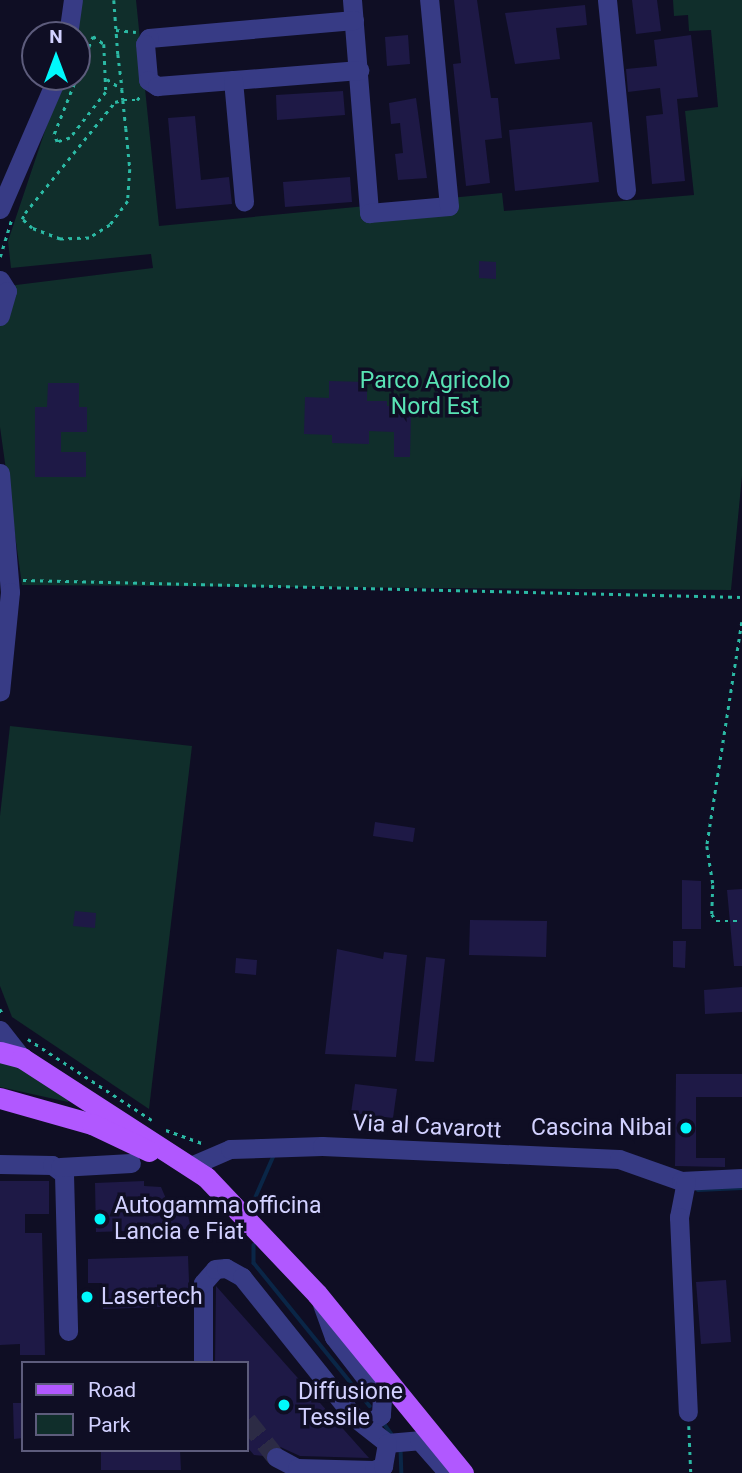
<!DOCTYPE html>
<style>
body{margin:0}
#map{position:relative;width:742px;height:1473px;overflow:hidden;background:#0f0e24;font-family:Roboto,sans-serif}
div>[style]{position:absolute}
[style*='--x']{left:calc(var(--x)*1px);top:calc(var(--y)*1px);width:calc(var(--w)*1px);rotate:calc(var(--a)*1deg)}
.green>*{inset:0;background:#102e2b}
.stream>*{height:3.5px;margin:-1.75px;padding:0 1.75px;transform-origin:1.75px;border-radius:1.75px;background:#0a2647}
.building>*{inset:0;background:#1e1946}
.minor-tunnel>*{height:19px;margin-top:-9.5px;transform-origin:0;background:repeating-linear-gradient(90deg,#2c2b45 0 19px,transparent 0 29px)}
.path>*{height:2.5px;margin-top:-1.25px;transform-origin:0;background:repeating-linear-gradient(90deg,#2bb9a4 0 3.5px,transparent 0 8.5px)}
.minor>*{height:19px;margin:-9.5px;padding:0 9.5px;transform-origin:9.5px;border-radius:9.5px;background:#373b85}
.major>*{height:21px;margin:-10.5px;padding:0 10.5px;transform-origin:10.5px;border-radius:10.5px;background:#b158ff}
.dots>*{width:19px;height:19px;translate:-50% -50%;box-sizing:border-box;border:4px solid #0f0e24;border-radius:50%}
span{translate:-50% -50%;white-space:nowrap;text-align:center;line-height:1.15;-webkit-text-stroke:7px #0f0e24;paint-order:stroke}
.park-label{font-size:23px;color:#59e3b4}
.street-label{font-size:23px;color:#d2d1ff}
.poi-label{font-size:23px;color:#d2d1ff}
.right{translate:-100% -50%;text-align:right}
.left{translate:0 -50%;text-align:left}
.legend{position:absolute;left:21px;top:1361px;width:228px;height:91px;box-sizing:border-box;background:#0f0e24;border:2px solid #5d5c7c;margin:0;padding:9px 12px;list-style:none;font-size:21px;color:#d2d1ff}
.legend li{display:flex;align-items:center;gap:14px;height:35px}
.legend b{width:35px;border:2px solid #5d5c7c}
.north{position:absolute;left:21px;top:21px;width:70px;height:70px;box-sizing:border-box;background:#0f0e24;border:2px solid #5d5c7c;border-radius:50%;rotate:0deg;font-size:19px;font-weight:700;line-height:28px;text-align:center;color:#d2d1ff}
.north::after{content:'';display:block;margin:auto;width:24px;height:32px;background:#00f9fc;clip-path:polygon(50% 0,100% 100%,50% 72%,0 100%)}
</style>
<div id="map">
<div class="green">
<i style="clip-path:polygon(80px 0,136px 0,159px 226px,502px 193px,504px 211px,694px 195px,685px 111px,718px 107px,711px 30px,689px 31px,688px 15px,674px 16px,673px 0,742px 0,742px 476px,731px 590px,22px 585px,0 427px,0 287px,153px 268px,151px 254px,11px 268px,8px 241px,63px 77px,77px 77px)"></i>
<i style="clip-path:polygon(10px 726px,192px 746px,149px 1109px,12px 1017px,0 986px,0 816px)"></i>
<i style="clip-path:polygon(0 1050px,69px 1100px,68px 1102px,0 1087px)"></i>
</div>
<div class="stream">
<i style="--x:698;--y:1190;--w:44;--a:-2.6"></i>
<i style="--x:252;--y:1205;--w:55;--a:-66.3"></i>
<i style="--x:254;--y:1245;--w:18;--a:90"></i>
<i style="--x:254;--y:1263;--w:184;--a:51"></i>
<i style="--x:383;--y:1422;--w:14;--a:54"></i>
<i style="--x:401;--y:1449;--w:24;--a:88"></i>
</div>
<div class="building">
<i style="clip-path:polygon(454px 0,477px 0,491px 98px,498px 98px,502px 138px,485px 140px,490px 183px,466px 186px,453px 64px,461px 63px)"></i>
<i style="clip-path:polygon(632px 0,657px 0,661px 31px,636px 34px)"></i>
<i style="clip-path:polygon(585px 5px,587px 25px,556px 28px,560px 59px,515px 64px,505px 13px)"></i>
<i style="clip-path:polygon(408px 35px,410px 64px,387px 66px,385px 37px)"></i>
<i style="clip-path:polygon(691px 35px,698px 97px,677px 99px,685px 181px,652px 184px,646px 116px,663px 114px,660px 88px,628px 92px,626px 69px,657px 66px,654px 40px)"></i>
<i style="clip-path:polygon(343px 91px,345px 115px,277px 120px,276px 95px)"></i>
<i style="clip-path:polygon(416px 98px,427px 178px,398px 180px,395px 154px,403px 153px,400px 123px,391px 124px,389px 103px)"></i>
<i style="clip-path:polygon(195px 116px,201px 180px,229px 177px,232px 204px,176px 209px,168px 118px)"></i>
<i style="clip-path:polygon(592px 122px,599px 182px,515px 191px,509px 130px)"></i>
<i style="clip-path:polygon(350px 177px,352px 202px,285px 207px,283px 182px)"></i>
<i style="clip-path:polygon(479px 261px,496px 262px,496px 279px,479px 278px)"></i>
<i style="clip-path:polygon(329px 381px,367px 382px,367px 401px,387px 401px,387px 406px,395px 406px,395px 413px,411px 414px,410px 457px,394px 457px,394px 432px,369px 431px,369px 444px,332px 443px,332px 435px,304px 434px,305px 397px,329px 398px)"></i>
<i style="clip-path:polygon(48px 383px,79px 383px,79px 407px,87px 407px,87px 432px,61px 432px,61px 452px,86px 452px,86px 477px,35px 477px,35px 407px,47px 407px)"></i>
<i style="clip-path:polygon(375px 822px,415px 828px,413px 842px,373px 836px)"></i>
<i style="clip-path:polygon(682px 880px,701px 881px,701px 929px,682px 929px)"></i>
<i style="clip-path:polygon(742px 889px,742px 966px,734px 966px,727px 890px)"></i>
<i style="clip-path:polygon(75px 911px,96px 913px,95px 928px,73px 926px)"></i>
<i style="clip-path:polygon(470px 920px,547px 921px,546px 957px,469px 955px)"></i>
<i style="clip-path:polygon(673px 941px,686px 941px,685px 968px,673px 967px)"></i>
<i style="clip-path:polygon(337px 949px,383px 959px,384px 952px,407px 955px,396px 1057px,325px 1054px)"></i>
<i style="clip-path:polygon(426px 957px,445px 959px,434px 1062px,415px 1061px)"></i>
<i style="clip-path:polygon(236px 958px,257px 960px,256px 975px,235px 973px)"></i>
<i style="clip-path:polygon(742px 987px,742px 1012px,705px 1014px,704px 990px)"></i>
<i style="clip-path:polygon(676px 1074px,742px 1074px,742px 1097px,696px 1097px,696px 1158px,725px 1158px,725px 1167px,675px 1166px)"></i>
<i style="clip-path:polygon(355px 1084px,397px 1089px,393px 1118px,351px 1113px)"></i>
<i style="clip-path:polygon(0 1181px,49px 1181px,49px 1214px,25px 1214px,25px 1233px,42px 1233px,45px 1355px,20px 1355px,20px 1344px,0 1345px)"></i>
<i style="clip-path:polygon(144px 1181px,144px 1186px,161px 1187px,167px 1201px,187px 1211px,191px 1229px,96px 1232px,95px 1183px)"></i>
<i style="clip-path:polygon(188px 1256px,190px 1306px,103px 1309px,102px 1283px,88px 1283px,88px 1259px)"></i>
<i style="clip-path:polygon(726px 1280px,731px 1342px,701px 1344px,696px 1282px)"></i>
<i style="clip-path:polygon(216px 1286px,369px 1458px,300px 1456px,276px 1445px,264px 1456px,254px 1455px,247px 1447px,247px 1363px,215px 1363px)"></i>
<i style="clip-path:polygon(13px 1403px,23px 1403px,23px 1438px,14px 1439px)"></i>
<i style="clip-path:polygon(101px 1450px,180px 1450px,181px 1470px,101px 1470px)"></i>
</div>
<div class="minor-tunnel">
<i style="--x:247;--y:1420;--w:47;--a:51.9"></i>
</div>
<div class="path">
<i style="--x:114;--y:0;--w:54;--a:85.8"></i>
<i style="--x:118;--y:54;--w:35;--a:83"></i>
<i style="--x:122;--y:89;--w:11;--a:85"></i>
<i style="--x:123;--y:100;--w:28;--a:84"></i>
<i style="--x:126;--y:128;--w:41;--a:84.4"></i>
<i style="--x:130;--y:169;--w:32;--a:94"></i>
<i style="--x:128;--y:201;--w:30;--a:127"></i>
<i style="--x:110;--y:225;--w:25;--a:148"></i>
<i style="--x:89;--y:238;--w:29;--a:178"></i>
<i style="--x:60;--y:239;--w:30;--a:-159"></i>
<i style="--x:32;--y:228;--w:13;--a:-138"></i>
<i style="--x:22;--y:219;--w:7;--a:-63"></i>
<i style="--x:25;--y:213;--w:143;--a:-51"></i>
<i style="--x:115;--y:102;--w:8;--a:-14"></i>
<i style="--x:123;--y:100;--w:14;--a:0"></i>
<i style="--x:137;--y:100;--w:6;--a:-51"></i>
<i style="--x:116;--y:30;--w:20;--a:6"></i>
<i style="--x:93;--y:36;--w:14;--a:36"></i>
<i style="--x:104;--y:44;--w:48;--a:87.6"></i>
<i style="--x:106;--y:92;--w:58;--a:128"></i>
<i style="--x:70;--y:138;--w:14;--a:163"></i>
<i style="--x:57;--y:142;--w:9;--a:-111"></i>
<i style="--x:54;--y:134;--w:105;--a:-68.3"></i>
<i style="--x:107;--y:79;--w:18;--a:34"></i>
<i style="--x:0;--y:257;--w:39;--a:-73"></i>
<i style="--x:23;--y:580;--w:719;--a:1.35"></i>
<i style="--x:742;--y:622;--w:227;--a:98.9"></i>
<i style="--x:707;--y:846;--w:39;--a:81"></i>
<i style="--x:713;--y:885;--w:29;--a:92"></i>
<i style="--x:712;--y:914;--w:8;--a:60"></i>
<i style="--x:716;--y:921;--w:26;--a:0"></i>
<i style="--x:0;--y:1009;--w:8;--a:60"></i>
<i style="--x:28;--y:1039;--w:148;--a:33.2"></i>
<i style="--x:166;--y:1130;--w:38;--a:20"></i>
<i style="--x:689;--y:1426;--w:47;--a:87.6"></i>
</div>
<div class="minor">
<i style="--x:352;--y:0;--w:214;--a:85.4"></i>
<i style="--x:369;--y:213;--w:80;--a:-5"></i>
<i style="--x:449;--y:206;--w:207;--a:-95.5"></i>
<i style="--x:607;--y:0;--w:191;--a:84.3"></i>
<i style="--x:354;--y:20;--w:206;--a:175"></i>
<i style="--x:149;--y:38;--w:7;--a:124"></i>
<i style="--x:145;--y:44;--w:36;--a:85"></i>
<i style="--x:148;--y:80;--w:11;--a:34"></i>
<i style="--x:157;--y:86;--w:203;--a:-4.5"></i>
<i style="--x:68;--y:35;--w:35;--a:-82"></i>
<i style="--x:233;--y:80;--w:122;--a:84.8"></i>
<i style="--x:0;--y:209;--w:144;--a:-66.6"></i>
<i style="--x:0;--y:280;--w:13;--a:58"></i>
<i style="--x:7;--y:291;--w:26;--a:106"></i>
<i style="--x:0;--y:473;--w:119;--a:85.2"></i>
<i style="--x:10;--y:592;--w:100;--a:95.7"></i>
<i style="--x:0;--y:1030;--w:36;--a:52"></i>
<i style="--x:0;--y:1164;--w:52;--a:1.1"></i>
<i style="--x:52;--y:1165;--w:15;--a:37"></i>
<i style="--x:64;--y:1174;--w:157;--a:88.5"></i>
<i style="--x:193;--y:1165;--w:40;--a:-23.4"></i>
<i style="--x:230;--y:1149;--w:92;--a:-1.9"></i>
<i style="--x:322;--y:1146;--w:297;--a:2.5"></i>
<i style="--x:619;--y:1159;--w:66;--a:19.5"></i>
<i style="--x:681;--y:1181;--w:61;--a:-2.8"></i>
<i style="--x:60;--y:1167;--w:71;--a:-3.2"></i>
<i style="--x:686;--y:1181;--w:37;--a:101"></i>
<i style="--x:679;--y:1217;--w:195;--a:87.4"></i>
<i style="--x:322;--y:1304;--w:35;--a:70"></i>
<i style="--x:334;--y:1337;--w:78;--a:52.3"></i>
<i style="--x:382;--y:1399;--w:16;--a:94"></i>
<i style="--x:381;--y:1415;--w:19;--a:145"></i>
<i style="--x:203;--y:1363;--w:80;--a:-90"></i>
<i style="--x:203;--y:1283;--w:18;--a:-49"></i>
<i style="--x:215;--y:1269;--w:11;--a:-5"></i>
<i style="--x:226;--y:1268;--w:18;--a:29"></i>
<i style="--x:242;--y:1277;--w:179;--a:51.3"></i>
<i style="--x:354;--y:1417;--w:42;--a:38.2"></i>
<i style="--x:387;--y:1443;--w:32;--a:-5"></i>
<i style="--x:419;--y:1440;--w:44;--a:48.7"></i>
<i style="--x:276;--y:1457;--w:24;--a:28"></i>
<i style="--x:297;--y:1468;--w:77;--a:1.5"></i>
<i style="--x:374;--y:1470;--w:10;--a:-24"></i>
<i style="--x:383;--y:1466;--w:23;--a:-80"></i>
</div>
<div class="major">
<i style="--x:0;--y:1052;--w:23;--a:15"></i>
<i style="--x:22;--y:1058;--w:219;--a:32.9"></i>
<i style="--x:206;--y:1177;--w:161;--a:46.5"></i>
<i style="--x:317;--y:1294;--w:231;--a:50.8"></i>
<i style="--x:0;--y:1098;--w:96;--a:15.8"></i>
<i style="--x:92;--y:1124;--w:63;--a:25.3"></i>
</div>
<div class="dots">
<i style="left:686px;top:1128px;background:#00f9fc"></i>
<i style="left:100px;top:1219px;background:#00f9fc"></i>
<i style="left:87px;top:1297px;background:#00f9fc"></i>
<i style="left:284px;top:1405px;background:#00f9fc"></i>
</div>
<div class="park-label">
<span style="left:435px;top:394px">Parco Agricolo<br>Nord Est</span>
</div>
<div class="street-label">
<span style="left:427px;top:1127px;rotate:3deg">Via al Cavarott</span>
</div>
<div class="poi-label">
<span class="right" style="left:672px;top:1128px">Cascina Nibai</span>
<span class="left" style="left:114px;top:1219px">Autogamma officina<br>Lancia e Fiat</span>
<span class="left" style="left:101px;top:1297px">Lasertech</span>
<span class="left" style="left:298px;top:1405px">Diffusione<br>Tessile</span>
</div>
<ul class="legend">
<li><b style="height:9px;background:#b158ff"></b>Road</li>
<li><b style="height:19px;background:#102e2b"></b>Park</li>
</ul>
<div class="north">N</div>
</div>
